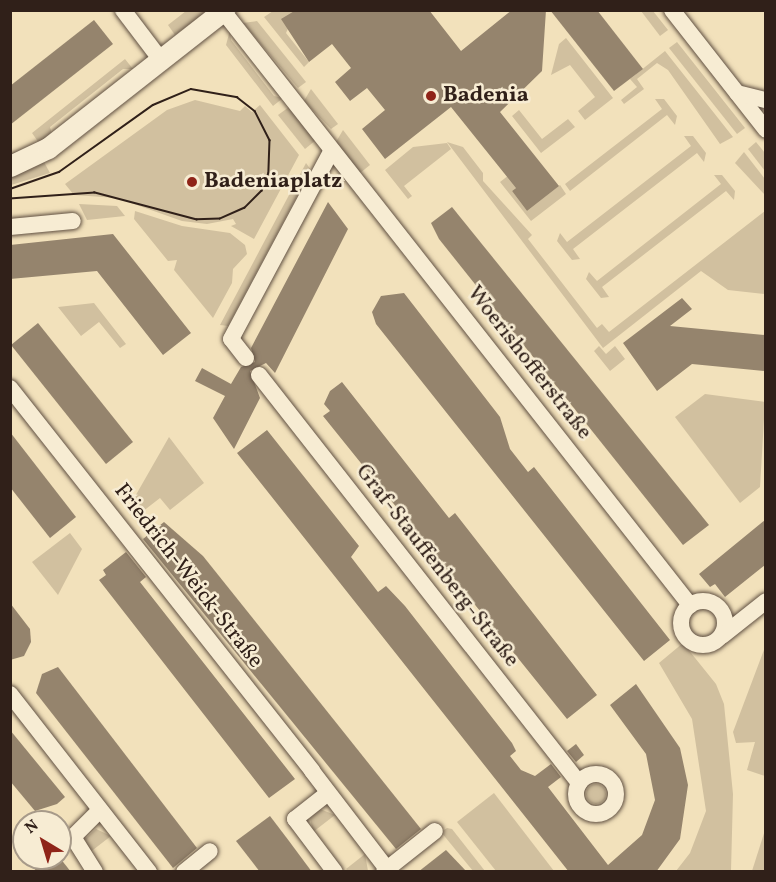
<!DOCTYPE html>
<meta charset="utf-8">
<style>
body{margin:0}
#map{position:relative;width:776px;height:882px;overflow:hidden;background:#f2e1bb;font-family:Vollkorn,serif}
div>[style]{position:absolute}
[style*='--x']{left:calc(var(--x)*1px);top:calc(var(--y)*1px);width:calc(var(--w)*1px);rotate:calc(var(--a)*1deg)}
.green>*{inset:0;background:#d1c09f}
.round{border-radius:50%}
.building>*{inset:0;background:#95846d}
.roads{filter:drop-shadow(0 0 2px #605042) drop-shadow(0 0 2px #605042)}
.minor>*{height:16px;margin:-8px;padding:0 8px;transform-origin:8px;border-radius:8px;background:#f7ecd3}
.minor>.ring{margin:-8px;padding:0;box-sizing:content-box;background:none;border:16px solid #f7ecd3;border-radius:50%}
.tertiary>*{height:21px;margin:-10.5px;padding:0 10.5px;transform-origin:10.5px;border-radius:10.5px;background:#f7ecd3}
.tram>*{height:1.5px;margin:-0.75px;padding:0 0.75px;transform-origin:0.75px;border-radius:0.75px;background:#302019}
.dots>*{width:16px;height:16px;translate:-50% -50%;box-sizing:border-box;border:3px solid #f7ecd3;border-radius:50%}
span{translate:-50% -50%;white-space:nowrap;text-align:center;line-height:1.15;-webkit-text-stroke:5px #f7ecd3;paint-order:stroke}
.poi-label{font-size:22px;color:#302019;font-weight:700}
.left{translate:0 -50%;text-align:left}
.street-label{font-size:22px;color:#302019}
.frame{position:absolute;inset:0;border:12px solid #302019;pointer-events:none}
.north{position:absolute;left:12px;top:810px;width:60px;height:60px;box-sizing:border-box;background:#f7ecd3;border:2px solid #a79a89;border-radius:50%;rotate:322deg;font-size:16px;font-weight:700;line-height:24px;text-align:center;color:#302019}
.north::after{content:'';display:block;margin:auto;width:21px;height:27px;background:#8f2418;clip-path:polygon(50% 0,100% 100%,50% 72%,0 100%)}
</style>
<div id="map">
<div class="green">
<i style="clip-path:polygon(186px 11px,207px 11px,175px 35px,168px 25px)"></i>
<i style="clip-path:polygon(273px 11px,296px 11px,286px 33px,309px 62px,304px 67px,264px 17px)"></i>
<i style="clip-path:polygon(641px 11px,653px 11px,668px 30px,660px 36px)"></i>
<i style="clip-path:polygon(257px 21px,306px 82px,298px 88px,243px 23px)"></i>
<i style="clip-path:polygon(230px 30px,231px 40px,274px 96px,283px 98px,273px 106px,226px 45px)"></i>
<i style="clip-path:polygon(566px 38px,613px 98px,585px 120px,578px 111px,595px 97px,570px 65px,551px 75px,559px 44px)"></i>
<i style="clip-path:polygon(677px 42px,745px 128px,737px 134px,669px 48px)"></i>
<i style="clip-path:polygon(665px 51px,733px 137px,720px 144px,668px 70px,657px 63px,637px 79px,644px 89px,624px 104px,621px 100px,637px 87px,630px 79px)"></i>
<i style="clip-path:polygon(125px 59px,133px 69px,123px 69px,50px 127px,52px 134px,39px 143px,32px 133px)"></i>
<i style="clip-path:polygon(311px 89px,338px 124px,331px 129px,304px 101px)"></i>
<i style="clip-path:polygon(655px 99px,664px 99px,677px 116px,675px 125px,667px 115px,570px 191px,565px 184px,662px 109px)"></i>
<i style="clip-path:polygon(195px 100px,240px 111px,245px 106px,252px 112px,260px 105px,299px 155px,254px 239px,231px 226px,236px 224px,233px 219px,207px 224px,182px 221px,117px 198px,74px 195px,65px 184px,167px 110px)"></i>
<i style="clip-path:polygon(289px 107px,316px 140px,305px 149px,278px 115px)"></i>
<i style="clip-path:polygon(519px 110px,542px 139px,568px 119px,575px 127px,541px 153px,512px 116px)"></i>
<i style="clip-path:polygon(343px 130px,370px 165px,360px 173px,336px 142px)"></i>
<i style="clip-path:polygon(684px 136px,693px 136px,706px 153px,704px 162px,697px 153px,573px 249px,580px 259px,572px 260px,557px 241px,560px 233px,567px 242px,691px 146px)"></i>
<i style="clip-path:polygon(447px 142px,463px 147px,483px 173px,483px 181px,532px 235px,528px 239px,597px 328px,602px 324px,609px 332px,765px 211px,765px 294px,728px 290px,701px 271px,603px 348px)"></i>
<i style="clip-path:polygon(756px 142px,765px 153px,765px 171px,748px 149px)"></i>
<i style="clip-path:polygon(447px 143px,451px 149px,404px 186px,412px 196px,408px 199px,385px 170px,413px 147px)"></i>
<i style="clip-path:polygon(744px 152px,765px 179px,765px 195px,735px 163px)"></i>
<i style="clip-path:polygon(44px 162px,50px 173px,11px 185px,11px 176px)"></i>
<i style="clip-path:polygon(306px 163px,311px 170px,228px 326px,220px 325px)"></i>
<i style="clip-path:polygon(543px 166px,512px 191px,527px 211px,560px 185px,566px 194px,531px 221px,500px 182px,518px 168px)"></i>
<i style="clip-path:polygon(714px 175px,722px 175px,735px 191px,734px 200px,726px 191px,602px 287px,609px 297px,601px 298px,586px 279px,589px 272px,597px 281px,721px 184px)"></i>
<i style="clip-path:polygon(79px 204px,117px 206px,125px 216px,87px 220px)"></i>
<i style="clip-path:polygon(135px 211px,182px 226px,230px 233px,245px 245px,247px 254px,233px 269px,232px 283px,213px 318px,174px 270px,177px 260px,168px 261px,134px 219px)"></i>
<i style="clip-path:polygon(94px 303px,126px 344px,120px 348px,99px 322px,81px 336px,58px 307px)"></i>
<i style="clip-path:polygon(599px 346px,606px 354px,615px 346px,625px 359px,610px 371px,594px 351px)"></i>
<i style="clip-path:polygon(705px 394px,765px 402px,760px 487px,740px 503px,675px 417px)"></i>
<i style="clip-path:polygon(169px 437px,204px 483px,170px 510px,160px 498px,142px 512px,133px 500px)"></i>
<i style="clip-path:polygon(70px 533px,82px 549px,58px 595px,32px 562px)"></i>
<i style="clip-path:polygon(683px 643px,716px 684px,724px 704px,733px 794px,731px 871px,676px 871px,690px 853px,706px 811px,692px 719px,659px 663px)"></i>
<i style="clip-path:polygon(765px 647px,765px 776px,747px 770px,755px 742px,736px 743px,733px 732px)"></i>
<i class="round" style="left:586px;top:784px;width:20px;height:20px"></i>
<i style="clip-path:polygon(494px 793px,554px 871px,496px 871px,457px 822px)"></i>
<i style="clip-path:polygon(320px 809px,335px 815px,313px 832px,310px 818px)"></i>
<i style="clip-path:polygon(447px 828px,452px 829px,485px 871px,473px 871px,441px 832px)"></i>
<i style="clip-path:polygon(96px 829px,111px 836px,89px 853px,85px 839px)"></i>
<i style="clip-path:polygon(765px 830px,765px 871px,752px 871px)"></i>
<i style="clip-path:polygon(365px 854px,368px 871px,348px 871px,346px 869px)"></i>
</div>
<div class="building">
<i style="clip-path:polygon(296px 10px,429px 10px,461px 51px,512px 10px,546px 10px,542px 71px,500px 112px,559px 186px,527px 211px,512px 191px,516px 188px,451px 107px,385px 159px,362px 129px,385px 110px,367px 88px,350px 101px,335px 82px,351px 68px,332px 44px,309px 62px,281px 19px)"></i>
<i style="clip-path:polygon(550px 10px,597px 10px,643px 69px,614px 91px)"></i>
<i style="clip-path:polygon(94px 20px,113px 44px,10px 125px,10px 86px)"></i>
<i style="clip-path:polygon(328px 202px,348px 229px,275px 373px,266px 363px,250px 371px,260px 398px,234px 449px,213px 418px,225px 396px,195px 381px,202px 368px,231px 384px,241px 367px,255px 362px,251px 348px)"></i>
<i style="clip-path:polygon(452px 207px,709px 525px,683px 545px,439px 239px,431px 223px)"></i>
<i style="clip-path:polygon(113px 234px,191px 333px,163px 355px,97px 271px,10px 279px,10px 245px)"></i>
<i style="clip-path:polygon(404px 293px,500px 417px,510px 449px,528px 472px,534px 467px,670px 640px,644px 661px,376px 324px,372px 312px,381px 296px)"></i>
<i style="clip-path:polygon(682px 298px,692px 309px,670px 326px,765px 335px,765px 371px,692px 364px,657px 391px,623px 343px)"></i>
<i style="clip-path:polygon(38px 323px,133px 442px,106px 464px,11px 345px)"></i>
<i style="clip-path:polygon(342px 382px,449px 518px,455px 513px,597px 695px,567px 719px,323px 416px,330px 411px,324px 404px,330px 391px)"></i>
<i style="clip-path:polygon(267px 430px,359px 546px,351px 557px,378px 592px,386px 586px,405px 606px,512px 743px,516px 751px,510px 756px,521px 770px,535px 776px,551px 764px,561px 777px,548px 787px,608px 865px,642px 835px,655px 800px,646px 754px,610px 705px,636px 684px,680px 748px,688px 785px,680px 839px,656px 872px,569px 872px,237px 453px)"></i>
<i style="clip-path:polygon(10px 432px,76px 517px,50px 538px,10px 487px)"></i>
<i style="clip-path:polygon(765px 520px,765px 565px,725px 597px,715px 584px,710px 587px,699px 574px)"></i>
<i style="clip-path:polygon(164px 522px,203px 556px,421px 829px,396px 849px,143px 539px)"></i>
<i style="clip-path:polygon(126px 552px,146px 577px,140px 582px,295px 779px,269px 798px,99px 580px,106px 575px,103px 570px)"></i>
<i style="clip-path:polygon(10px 603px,30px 629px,31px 642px,24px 656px,10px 660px)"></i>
<i style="clip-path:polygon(58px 667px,197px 848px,173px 868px,36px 693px,42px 674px)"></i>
<i style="clip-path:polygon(10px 730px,65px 797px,57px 804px,35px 811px,10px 781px)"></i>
<i style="clip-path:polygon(576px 744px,584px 755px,576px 762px,567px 751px)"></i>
<i style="clip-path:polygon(270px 816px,289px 841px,312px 872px,260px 872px,236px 841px)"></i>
<i style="clip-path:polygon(446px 850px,467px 872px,418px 872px)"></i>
<i style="clip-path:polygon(26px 858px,60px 858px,71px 872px,37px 872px)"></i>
</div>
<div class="roads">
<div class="minor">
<i style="--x:123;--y:10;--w:63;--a:52.8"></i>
<i style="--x:672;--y:10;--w:152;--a:51.9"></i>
<i style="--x:223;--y:11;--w:756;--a:51.83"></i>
<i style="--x:737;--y:93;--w:30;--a:14"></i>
<i style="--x:10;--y:227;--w:63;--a:-5.4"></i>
<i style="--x:246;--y:358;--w:24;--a:-128"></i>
<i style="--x:231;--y:339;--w:214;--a:-61.9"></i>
<i style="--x:259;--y:375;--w:519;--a:51.89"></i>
<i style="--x:10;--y:388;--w:488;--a:51.7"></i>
<i style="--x:312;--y:771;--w:123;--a:52.6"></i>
<i style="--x:387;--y:869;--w:4;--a:135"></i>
<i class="ring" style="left:681px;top:601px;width:28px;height:28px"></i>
<i style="--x:722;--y:636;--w:56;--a:-38.5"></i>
<i style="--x:10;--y:694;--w:226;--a:52"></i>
<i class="ring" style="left:576px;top:774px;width:24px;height:24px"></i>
<i style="--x:328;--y:793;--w:42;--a:141.8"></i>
<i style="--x:295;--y:819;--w:66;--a:53"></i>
<i style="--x:387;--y:869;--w:61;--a:-38.4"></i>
<i style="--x:95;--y:872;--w:41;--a:-122.2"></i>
<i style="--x:73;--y:837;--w:38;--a:-45"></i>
<i style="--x:184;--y:872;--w:33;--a:-39"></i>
</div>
<div class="tertiary">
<i style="--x:10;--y:166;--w:42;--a:-25.3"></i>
<i style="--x:48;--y:148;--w:224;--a:-38.1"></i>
</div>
</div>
<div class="tram">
<i style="--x:10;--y:189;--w:52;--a:-19.1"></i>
<i style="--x:59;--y:172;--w:115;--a:-35.5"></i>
<i style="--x:153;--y:105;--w:41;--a:-22.8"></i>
<i style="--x:191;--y:89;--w:47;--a:9.9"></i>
<i style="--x:237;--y:97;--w:23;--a:38"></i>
<i style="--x:255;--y:111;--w:33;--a:63"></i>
<i style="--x:270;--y:140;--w:33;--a:92"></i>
<i style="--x:269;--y:173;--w:19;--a:111"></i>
<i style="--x:262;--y:191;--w:24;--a:135"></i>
<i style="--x:245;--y:208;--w:27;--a:156"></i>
<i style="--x:220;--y:219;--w:23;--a:178"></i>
<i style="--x:197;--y:220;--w:106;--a:-165.2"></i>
<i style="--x:95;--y:193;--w:85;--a:176"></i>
</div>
<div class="dots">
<i style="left:431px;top:96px;background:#8f2418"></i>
<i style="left:192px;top:182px;background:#8f2418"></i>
</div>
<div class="poi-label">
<span class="left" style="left:443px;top:96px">Badenia</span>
<span class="left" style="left:204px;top:182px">Badeniaplatz</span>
</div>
<div class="street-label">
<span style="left:529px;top:363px;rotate:52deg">Woerishofferstraße</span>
<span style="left:437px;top:566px;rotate:52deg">Graf-Stauffenberg-Straße</span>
<span style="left:188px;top:576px;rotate:52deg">Friedrich-Weick-Straße</span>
</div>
<div class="frame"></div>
<div class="north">N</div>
</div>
